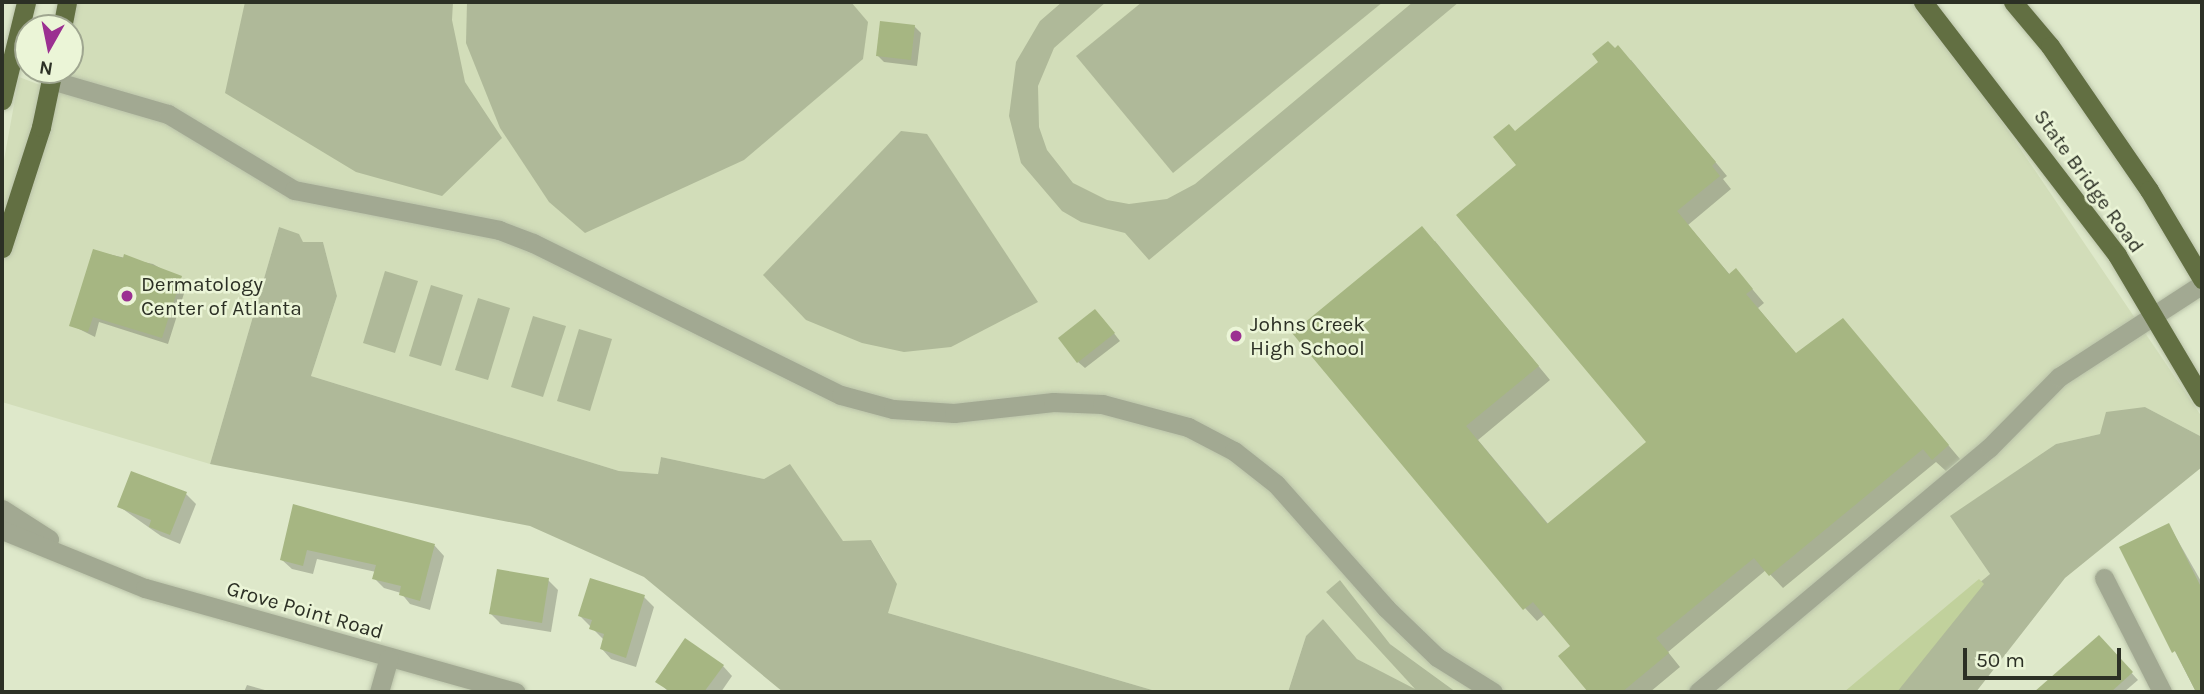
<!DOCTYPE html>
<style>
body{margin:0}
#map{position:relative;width:2204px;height:694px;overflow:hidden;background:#dee8ca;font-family:Karla,sans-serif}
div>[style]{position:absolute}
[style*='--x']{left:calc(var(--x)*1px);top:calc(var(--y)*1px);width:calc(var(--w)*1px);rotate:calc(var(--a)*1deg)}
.built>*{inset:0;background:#d2ddb9}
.green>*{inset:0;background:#afb999}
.water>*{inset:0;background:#c1d19c}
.shadow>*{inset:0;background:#0003}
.building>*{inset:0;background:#a6b682}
.roads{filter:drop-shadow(0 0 2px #bac3a9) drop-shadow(0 0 2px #bac3a9)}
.minor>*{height:19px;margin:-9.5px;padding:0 9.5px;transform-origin:9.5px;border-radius:9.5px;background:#a2a992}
.trunk>*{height:19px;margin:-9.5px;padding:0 9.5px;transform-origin:9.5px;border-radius:9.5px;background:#626f42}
.dots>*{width:19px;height:19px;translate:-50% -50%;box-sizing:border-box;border:4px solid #ebf5d7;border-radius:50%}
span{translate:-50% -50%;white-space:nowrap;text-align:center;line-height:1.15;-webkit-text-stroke:5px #ebf5d7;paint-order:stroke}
.street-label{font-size:21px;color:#2c3025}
.poi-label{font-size:21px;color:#2c3025}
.left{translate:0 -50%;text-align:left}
.frame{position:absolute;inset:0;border:4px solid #2c3025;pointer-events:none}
.north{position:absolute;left:14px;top:14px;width:70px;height:70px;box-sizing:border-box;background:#ebf5d7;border:2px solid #9fa690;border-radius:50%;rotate:189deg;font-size:19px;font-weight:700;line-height:28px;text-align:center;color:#2c3025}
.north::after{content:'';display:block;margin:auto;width:24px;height:32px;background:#9b3091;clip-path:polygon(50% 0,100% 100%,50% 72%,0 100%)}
.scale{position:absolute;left:1963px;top:648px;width:158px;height:32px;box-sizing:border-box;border:4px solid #2c3025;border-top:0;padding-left:9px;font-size:21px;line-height:24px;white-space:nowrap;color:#2c3025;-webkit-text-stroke:5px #ebf5d7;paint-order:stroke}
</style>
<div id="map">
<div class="built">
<i style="clip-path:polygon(64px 2px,1921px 2px,2202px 417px,2202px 437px,2145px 407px,2100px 434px,2056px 444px,1951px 516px,1990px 574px,1847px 692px,1456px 692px,1390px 644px,1340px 580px,1327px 592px,1417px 691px,1357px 659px,1323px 619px,1306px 636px,1288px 692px,1159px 692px,888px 613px,884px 561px,871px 540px,843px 542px,790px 465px,764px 479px,661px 457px,658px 474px,619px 471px,311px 376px,337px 296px,323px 242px,303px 242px,279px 227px,210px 464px,2px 402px,2px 171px,19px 77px,48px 88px,52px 70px,70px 70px,70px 28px)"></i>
</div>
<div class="green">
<i style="clip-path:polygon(245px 2px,453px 2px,452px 20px,465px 82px,502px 138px,442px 196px,356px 172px,225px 93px)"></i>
<i style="clip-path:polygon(467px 2px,851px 2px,868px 22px,863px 59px,744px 160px,585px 233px,549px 202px,500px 128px,466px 43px)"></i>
<i style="clip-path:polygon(1062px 2px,1106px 2px,1054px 48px,1038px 86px,1039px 127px,1047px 150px,1073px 183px,1107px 200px,1129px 204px,1167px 199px,1195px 184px,1413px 2px,1459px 2px,1149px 260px,1125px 233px,1081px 222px,1062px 211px,1021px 163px,1009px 116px,1016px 62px,1040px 21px)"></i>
<i style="clip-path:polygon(1142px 2px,1383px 2px,1173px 173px,1076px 56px)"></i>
<i style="clip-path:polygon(901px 131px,927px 134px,1038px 302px,951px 347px,904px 352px,862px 343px,806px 320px,763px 275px)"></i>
<i style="clip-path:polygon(279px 227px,299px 234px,303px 242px,323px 242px,337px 296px,311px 376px,619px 471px,658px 474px,661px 457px,764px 479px,790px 464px,843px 541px,871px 540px,897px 584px,888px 613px,1159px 692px,783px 692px,644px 577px,530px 526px,210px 464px)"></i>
<i style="clip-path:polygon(385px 271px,418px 281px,395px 353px,363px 343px)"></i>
<i style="clip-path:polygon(431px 285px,463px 295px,441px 366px,409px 356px)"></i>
<i style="clip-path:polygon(478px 298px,510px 308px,488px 380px,455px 370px)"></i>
<i style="clip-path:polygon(533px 316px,566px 326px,543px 397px,511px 387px)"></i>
<i style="clip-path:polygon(579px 329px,612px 339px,590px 411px,557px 401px)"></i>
<i style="clip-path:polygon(2145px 407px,2202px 437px,2202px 467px,2065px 578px,1976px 692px,1847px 692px,1990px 574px,1950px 516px,2056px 444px,2100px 434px,2106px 412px)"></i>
<i style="clip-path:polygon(1340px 580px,1390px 644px,1456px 692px,1288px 692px,1306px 636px,1323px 619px,1357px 659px,1415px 689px,1326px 592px)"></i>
</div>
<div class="water">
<i style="clip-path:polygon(1979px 579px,1984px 584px,1897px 692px,1844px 692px)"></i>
</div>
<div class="shadow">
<i style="clip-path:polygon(914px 26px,921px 33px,917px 66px,884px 62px,878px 56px)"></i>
<i style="clip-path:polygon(1631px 60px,1727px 176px,1723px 179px,1731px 189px,1688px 225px,1730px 275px,1748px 284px,1764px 303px,1758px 308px,1797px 355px,1855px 334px,1960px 459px,1946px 471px,1936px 462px,1783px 588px,1766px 570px,1668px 652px,1680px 667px,1650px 692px,1590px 692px,1560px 656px,1572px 646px,1545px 614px,1537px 621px,1525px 608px,1295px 334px,1435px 241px,1550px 380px,1478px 440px,1549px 525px,1648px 442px,1519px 165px,1515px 133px)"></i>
<i style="clip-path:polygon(94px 251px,153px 264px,187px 284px,168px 344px,99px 322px,95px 337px,71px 325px)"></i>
<i style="clip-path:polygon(1102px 318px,1120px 341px,1085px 368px,1078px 362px)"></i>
<i style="clip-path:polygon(186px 494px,196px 504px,180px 544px,161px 536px,120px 507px)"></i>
<i style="clip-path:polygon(295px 506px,435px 546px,444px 556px,430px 610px,410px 604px,401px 593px,384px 588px,374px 578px,376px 572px,317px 559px,313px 574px,292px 569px,282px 560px)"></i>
<i style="clip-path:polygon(2169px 525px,2202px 583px,2202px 692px,2196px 692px,2122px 548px)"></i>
<i style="clip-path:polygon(548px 580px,558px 590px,551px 632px,501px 624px,491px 614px)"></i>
<i style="clip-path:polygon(644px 597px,654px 607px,636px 667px,611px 659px,602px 649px,604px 640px,580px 616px)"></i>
<i style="clip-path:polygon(2099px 637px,2138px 680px,2124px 692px,2037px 692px)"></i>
<i style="clip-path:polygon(723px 666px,732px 676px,721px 692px,669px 692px,657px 681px)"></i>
<i style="clip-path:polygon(247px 685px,272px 692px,244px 692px)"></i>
</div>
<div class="building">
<i style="clip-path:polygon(880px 21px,915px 25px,911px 60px,876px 56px)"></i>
<i style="clip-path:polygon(1608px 41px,1615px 48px,1618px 45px,1716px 162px,1712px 166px,1720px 176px,1677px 211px,1729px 274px,1736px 268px,1753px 289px,1746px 294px,1796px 353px,1843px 318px,1949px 445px,1932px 460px,1923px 449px,1769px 576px,1754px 558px,1656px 638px,1669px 653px,1622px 692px,1588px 692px,1558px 656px,1570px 646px,1533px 602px,1523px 610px,1292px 333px,1422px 226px,1539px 366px,1466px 426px,1547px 524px,1646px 442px,1456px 215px,1516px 165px,1493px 137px,1509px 124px,1515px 131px,1598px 62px,1592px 54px)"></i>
<i style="clip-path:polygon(93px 249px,123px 258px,124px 254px,182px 276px,162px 338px,93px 317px,88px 332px,69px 326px)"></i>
<i style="clip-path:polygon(1095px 309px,1115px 333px,1077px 363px,1058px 338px)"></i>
<i style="clip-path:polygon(131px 471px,187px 492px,170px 535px,149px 527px,151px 520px,117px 507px)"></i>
<i style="clip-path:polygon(293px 504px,435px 544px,420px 601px,399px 595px,401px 586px,372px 579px,376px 565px,307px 550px,303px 566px,280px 560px)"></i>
<i style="clip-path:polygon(2169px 523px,2202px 589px,2202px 692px,2196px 692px,2175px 651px,2172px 653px,2119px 547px)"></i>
<i style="clip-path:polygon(497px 569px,549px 578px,542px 623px,489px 614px)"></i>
<i style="clip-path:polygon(590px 578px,645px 595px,626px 658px,600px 649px,604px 634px,589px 629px,592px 620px,578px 616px)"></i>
<i style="clip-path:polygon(2099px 635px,2133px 672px,2111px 692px,2034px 692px)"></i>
<i style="clip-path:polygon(685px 638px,724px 665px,704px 692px,671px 692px,655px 682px)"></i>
</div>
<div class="roads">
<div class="minor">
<i style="--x:51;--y:80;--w:122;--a:16.2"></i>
<i style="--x:168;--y:114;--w:147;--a:31.1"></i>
<i style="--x:294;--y:190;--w:209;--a:11"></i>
<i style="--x:499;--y:230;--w:36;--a:21"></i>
<i style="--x:533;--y:243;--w:343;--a:26.3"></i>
<i style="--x:841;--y:395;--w:54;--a:15.1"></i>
<i style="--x:893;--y:409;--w:61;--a:3.8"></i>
<i style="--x:954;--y:413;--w:100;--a:-6.3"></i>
<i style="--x:1053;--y:402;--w:49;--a:2.3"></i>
<i style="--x:1102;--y:404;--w:89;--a:15"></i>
<i style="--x:1188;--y:427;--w:52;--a:27.6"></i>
<i style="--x:1234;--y:451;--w:53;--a:38.2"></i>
<i style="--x:1276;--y:484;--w:166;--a:48.4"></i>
<i style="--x:1386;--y:608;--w:71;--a:43.9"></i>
<i style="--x:1437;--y:657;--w:66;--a:32"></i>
<i style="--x:2;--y:509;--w:56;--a:32.6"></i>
<i style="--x:2;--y:530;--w:154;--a:22.1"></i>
<i style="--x:145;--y:588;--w:385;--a:15.7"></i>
<i style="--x:2104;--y:578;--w:128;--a:63"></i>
<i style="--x:379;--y:692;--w:35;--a:-74"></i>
<i style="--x:1698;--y:692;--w:380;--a:-40"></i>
<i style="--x:1989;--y:448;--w:100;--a:-45.4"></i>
<i style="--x:2059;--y:377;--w:171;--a:-33"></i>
</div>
<div class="trunk">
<i style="--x:1923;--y:2;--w:319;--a:52.5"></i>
<i style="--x:2117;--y:255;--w:166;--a:59.3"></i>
<i style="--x:2013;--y:2;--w:57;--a:49.9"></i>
<i style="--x:2050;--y:46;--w:175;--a:55.5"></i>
<i style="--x:2149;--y:190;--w:104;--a:59.2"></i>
<i style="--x:62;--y:28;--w:26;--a:-79"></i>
<i style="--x:2;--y:100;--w:101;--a:-76.2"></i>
<i style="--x:2;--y:248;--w:127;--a:-72.1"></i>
<i style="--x:41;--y:127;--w:58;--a:-78.1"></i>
</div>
</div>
<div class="dots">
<i style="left:127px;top:296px;background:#9b3091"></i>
<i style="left:1236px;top:336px;background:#9b3091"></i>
</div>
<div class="street-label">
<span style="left:2089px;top:181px;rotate:54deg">State Bridge Road</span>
<span style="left:305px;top:610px;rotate:16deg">Grove Point Road</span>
</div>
<div class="poi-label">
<span class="left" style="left:141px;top:296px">Dermatology<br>Center of Atlanta</span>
<span class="left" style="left:1250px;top:336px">Johns Creek<br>High School</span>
</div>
<div class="frame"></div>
<div class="north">N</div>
<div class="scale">50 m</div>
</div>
